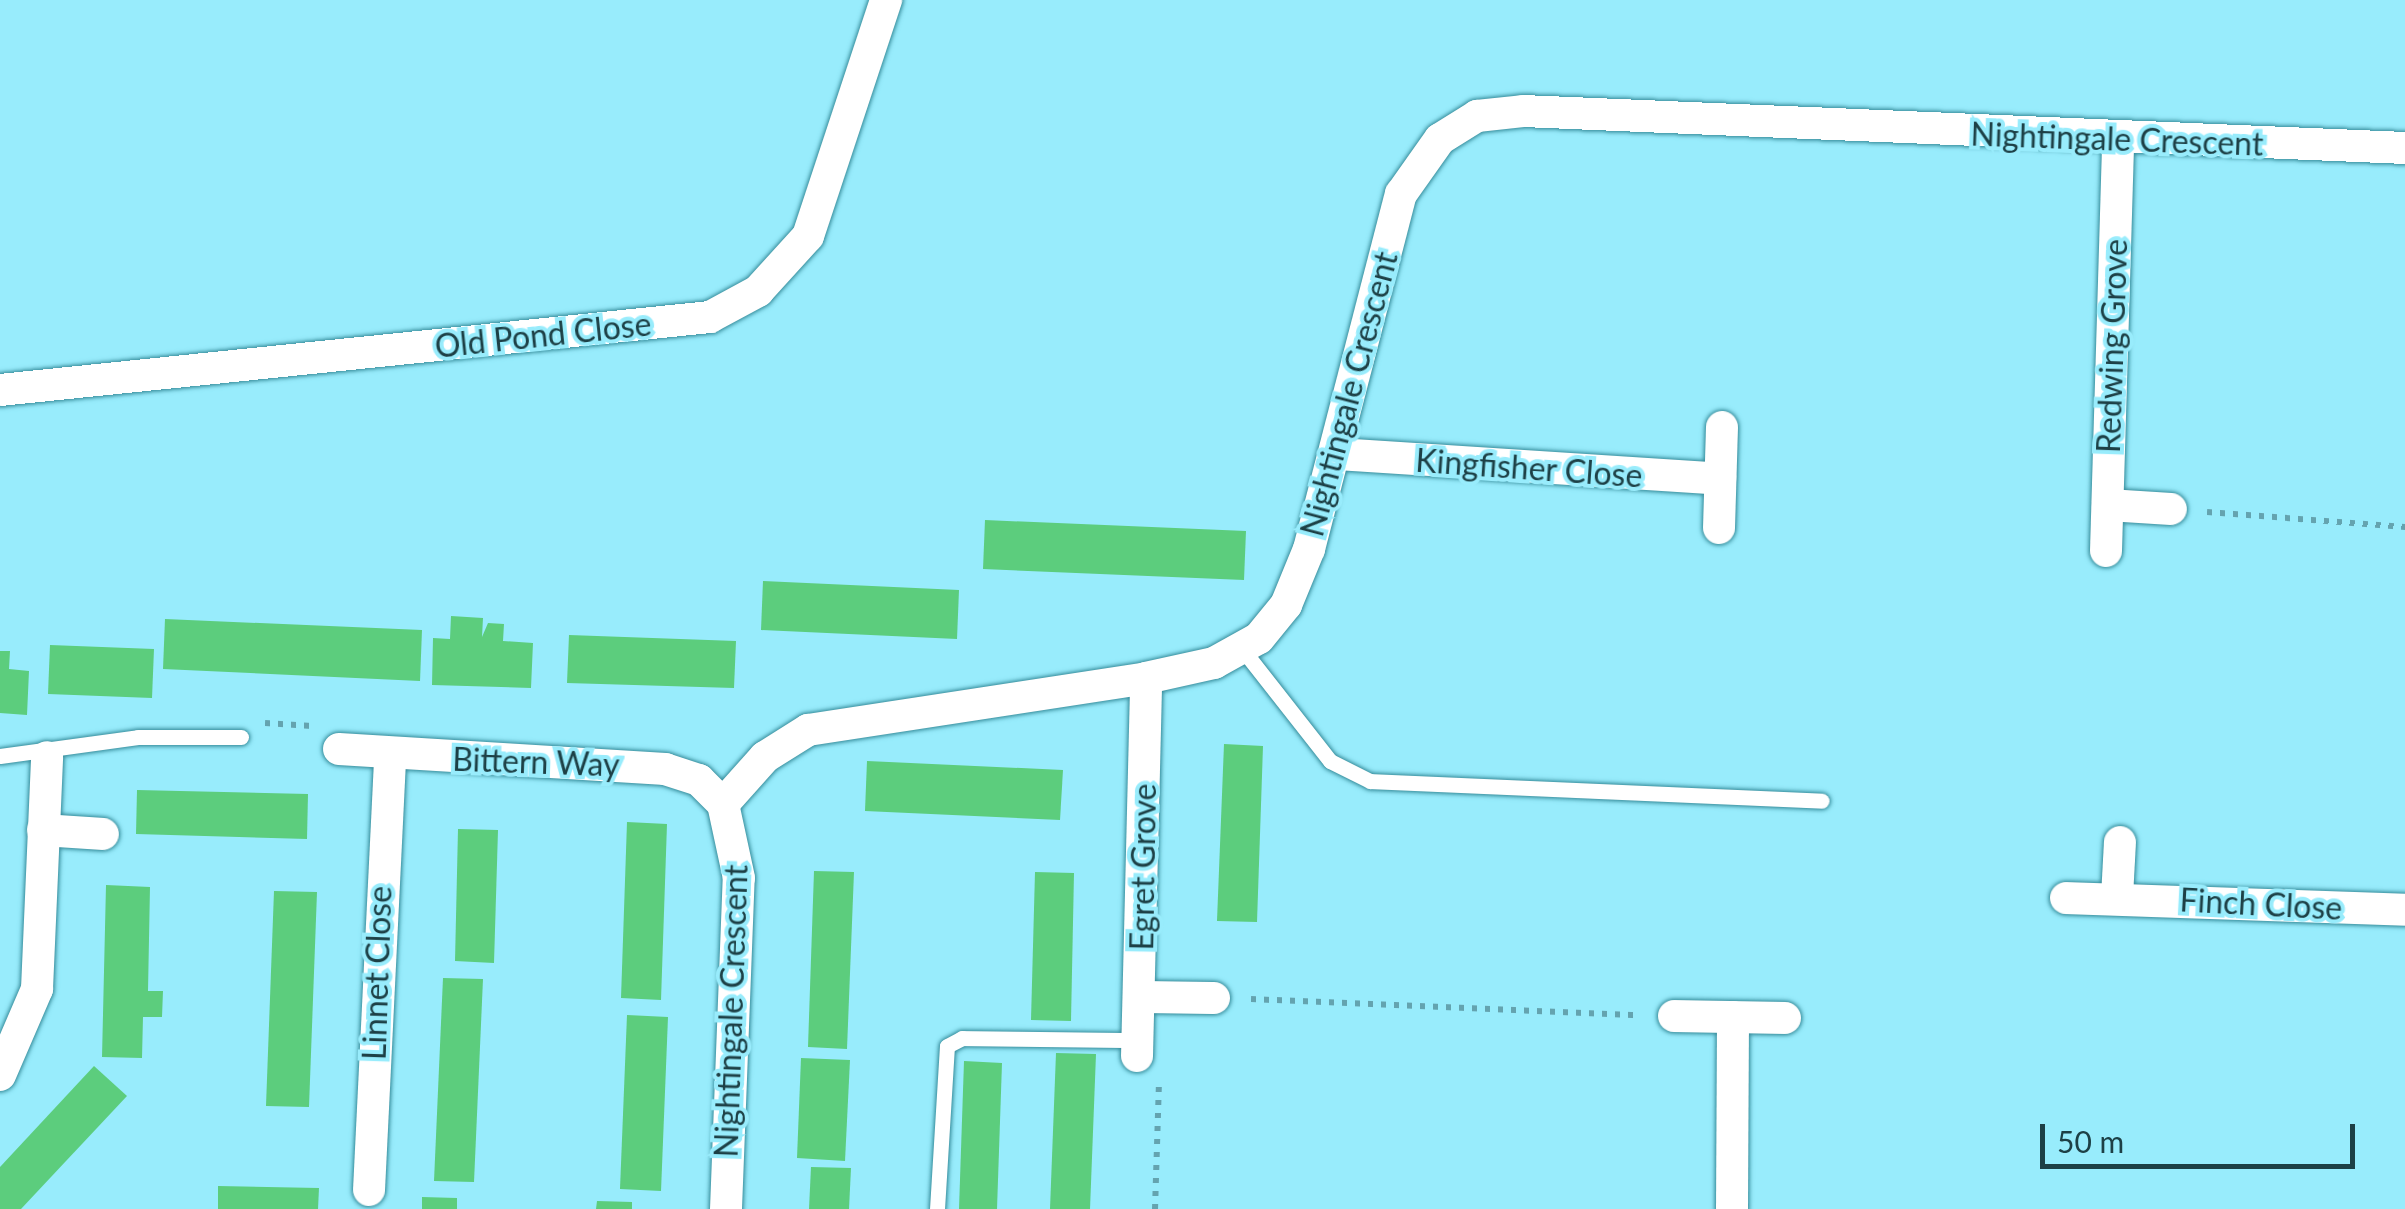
<!DOCTYPE html>
<style>
body{margin:0}
#map{position:relative;width:2405px;height:1209px;overflow:hidden;background:#98ecfc;font-family:Lato,sans-serif}
div>[style]{position:absolute}
[style*='--x']{left:calc(var(--x)*1px);top:calc(var(--y)*1px);width:calc(var(--w)*1px);rotate:calc(var(--a)*1deg)}
.building>*{inset:0;background:#5ccd7d}
.path>*{height:6px;margin-top:-3px;transform-origin:0;background:repeating-linear-gradient(90deg,#64a3af 0 5px,transparent 0 13px)}
.roads{filter:drop-shadow(0 0 2px #368c9b) drop-shadow(0 0 2px #368c9b)}
.lane>*{height:15px;margin:-7.5px;padding:0 7.5px;transform-origin:7.5px;border-radius:7.5px;background:#fff}
.street>*{height:32px;margin:-16px;padding:0 16px;transform-origin:16px;border-radius:16px;background:#fff}
span{translate:-50% -50%;white-space:nowrap;text-align:center;line-height:1.15;-webkit-text-stroke:8px #98ecfc;paint-order:stroke}
.street-label{font-size:32px;color:#1d4046}
.scale{position:absolute;left:2040px;top:1124px;width:315px;height:45px;box-sizing:border-box;border:5px solid #1d4046;border-top:0;padding-left:12px;font-size:30px;line-height:35px;white-space:nowrap;color:#1d4046;-webkit-text-stroke:8px #98ecfc;paint-order:stroke}
</style>
<div id="map">
<div class="building">
<i style="clip-path:polygon(985px 520px,1246px 531px,1244px 580px,983px 569px)"></i>
<i style="clip-path:polygon(763px 581px,959px 590px,957px 639px,761px 630px)"></i>
<i style="clip-path:polygon(451px 616px,483px 618px,482px 637px,488px 623px,504px 624px,503px 641px,533px 643px,531px 688px,432px 685px,433px 638px,450px 639px)"></i>
<i style="clip-path:polygon(165px 619px,422px 630px,420px 681px,163px 669px)"></i>
<i style="clip-path:polygon(569px 635px,736px 641px,734px 688px,567px 683px)"></i>
<i style="clip-path:polygon(50px 645px,154px 649px,152px 698px,48px 694px)"></i>
<i style="clip-path:polygon(0 651px,10px 651px,9px 669px,29px 671px,27px 715px,0 713px)"></i>
<i style="clip-path:polygon(1224px 744px,1263px 746px,1257px 922px,1217px 921px)"></i>
<i style="clip-path:polygon(867px 761px,1063px 770px,1060px 820px,865px 811px)"></i>
<i style="clip-path:polygon(137px 790px,308px 794px,307px 839px,136px 834px)"></i>
<i style="clip-path:polygon(627px 822px,667px 824px,661px 1000px,621px 998px)"></i>
<i style="clip-path:polygon(458px 829px,498px 830px,494px 963px,455px 961px)"></i>
<i style="clip-path:polygon(814px 871px,854px 872px,847px 1049px,808px 1047px)"></i>
<i style="clip-path:polygon(1035px 872px,1074px 873px,1071px 1021px,1031px 1020px)"></i>
<i style="clip-path:polygon(106px 885px,150px 887px,148px 991px,163px 991px,162px 1017px,143px 1017px,142px 1058px,102px 1057px)"></i>
<i style="clip-path:polygon(274px 891px,317px 892px,309px 1107px,266px 1106px)"></i>
<i style="clip-path:polygon(443px 978px,483px 979px,474px 1182px,434px 1181px)"></i>
<i style="clip-path:polygon(627px 1015px,668px 1017px,661px 1191px,620px 1189px)"></i>
<i style="clip-path:polygon(1056px 1053px,1096px 1054px,1090px 1209px,1050px 1209px)"></i>
<i style="clip-path:polygon(801px 1058px,850px 1060px,845px 1161px,797px 1158px)"></i>
<i style="clip-path:polygon(964px 1061px,1002px 1063px,997px 1209px,959px 1209px)"></i>
<i style="clip-path:polygon(94px 1066px,127px 1096px,21px 1209px,0 1209px,0 1167px)"></i>
<i style="clip-path:polygon(811px 1167px,851px 1168px,849px 1209px,809px 1209px)"></i>
<i style="clip-path:polygon(218px 1186px,319px 1188px,318px 1209px,218px 1209px)"></i>
<i style="clip-path:polygon(422px 1197px,457px 1198px,457px 1209px,422px 1209px)"></i>
<i style="clip-path:polygon(597px 1201px,632px 1202px,632px 1209px,596px 1209px)"></i>
</div>
<div class="path">
<i style="--x:2207;--y:512;--w:199;--a:4.3"></i>
<i style="--x:265;--y:723;--w:47;--a:3.7"></i>
<i style="--x:1251;--y:999;--w:387;--a:2.4"></i>
<i style="--x:1155;--y:1209;--w:124;--a:-88.2"></i>
</div>
<div class="roads">
<div class="lane">
<i style="--x:1243;--y:650;--w:141;--a:51.9"></i>
<i style="--x:1330;--y:761;--w:45;--a:26.6"></i>
<i style="--x:1370;--y:781;--w:452;--a:2.5"></i>
<i style="--x:0;--y:756;--w:139;--a:-7.8"></i>
<i style="--x:138;--y:737;--w:103;--a:0"></i>
<i style="--x:937;--y:1209;--w:163;--a:-86.5"></i>
<i style="--x:947;--y:1046;--w:17;--a:-28"></i>
<i style="--x:962;--y:1038;--w:176;--a:0.7"></i>
</div>
<div class="street">
<i style="--x:0;--y:390;--w:714;--a:-5.87"></i>
<i style="--x:710;--y:317;--w:55;--a:-28.4"></i>
<i style="--x:758;--y:291;--w:74;--a:-47.7"></i>
<i style="--x:808;--y:236;--w:249;--a:-71.7"></i>
<i style="--x:1338;--y:454;--w:383;--a:3.7"></i>
<i style="--x:2108;--y:505;--w:63;--a:3.6"></i>
<i style="--x:1719;--y:528;--w:101;--a:-88.3"></i>
<i style="--x:2106;--y:551;--w:410;--a:-88.3"></i>
<i style="--x:339;--y:749;--w:327;--a:3.5"></i>
<i style="--x:665;--y:769;--w:36;--a:18"></i>
<i style="--x:699;--y:780;--w:34;--a:45"></i>
<i style="--x:43;--y:830;--w:60;--a:3.8"></i>
<i style="--x:2117;--y:897;--w:55;--a:-86.9"></i>
<i style="--x:2066;--y:898;--w:339;--a:2"></i>
<i style="--x:1142;--y:997;--w:72;--a:0.8"></i>
<i style="--x:1674;--y:1016;--w:111;--a:1"></i>
<i style="--x:1137;--y:1056;--w:378;--a:-88.6"></i>
<i style="--x:0;--y:1075;--w:94;--a:-66.7"></i>
<i style="--x:37;--y:989;--w:232;--a:-87.5"></i>
<i style="--x:369;--y:1190;--w:435;--a:-87.2"></i>
<i style="--x:726;--y:1209;--w:331;--a:-87.8"></i>
<i style="--x:739;--y:878;--w:76;--a:-102.2"></i>
<i style="--x:723;--y:804;--w:63;--a:-48.2"></i>
<i style="--x:765;--y:757;--w:51;--a:-32.1"></i>
<i style="--x:808;--y:730;--w:342;--a:-8.7"></i>
<i style="--x:1146;--y:678;--w:70;--a:-12.4"></i>
<i style="--x:1214;--y:663;--w:51;--a:-29.1"></i>
<i style="--x:1259;--y:638;--w:43;--a:-50.7"></i>
<i style="--x:1286;--y:605;--w:61;--a:-67.7"></i>
<i style="--x:1309;--y:549;--w:367;--a:-75.5"></i>
<i style="--x:1401;--y:194;--w:67;--a:-54.7"></i>
<i style="--x:1440;--y:139;--w:44;--a:-31.9"></i>
<i style="--x:1477;--y:116;--w:46;--a:-6.2"></i>
<i style="--x:1523;--y:111;--w:883;--a:2.4"></i>
<i style="--x:1732;--y:1209;--w:192;--a:-89.7"></i>
</div>
</div>
<div class="street-label">
<span style="left:2117px;top:139px;rotate:2deg">Nightingale Crescent</span>
<span style="left:543px;top:335px;rotate:-6deg">Old Pond Close</span>
<span style="left:2112px;top:346px;rotate:-88deg">Redwing Grove</span>
<span style="left:1349px;top:394px;rotate:-75deg">Nightingale Crescent</span>
<span style="left:1529px;top:468px;rotate:4deg">Kingfisher Close</span>
<span style="left:536px;top:762px;rotate:2deg">Bittern Way</span>
<span style="left:1143px;top:867px;rotate:-89deg">Egret Grove</span>
<span style="left:2261px;top:904px;rotate:3deg">Finch Close</span>
<span style="left:377px;top:973px;rotate:-88deg">Linnet Close</span>
<span style="left:731px;top:1011px;rotate:-88deg">Nightingale Crescent</span>
</div>
<div class="scale">50 m</div>
</div>
